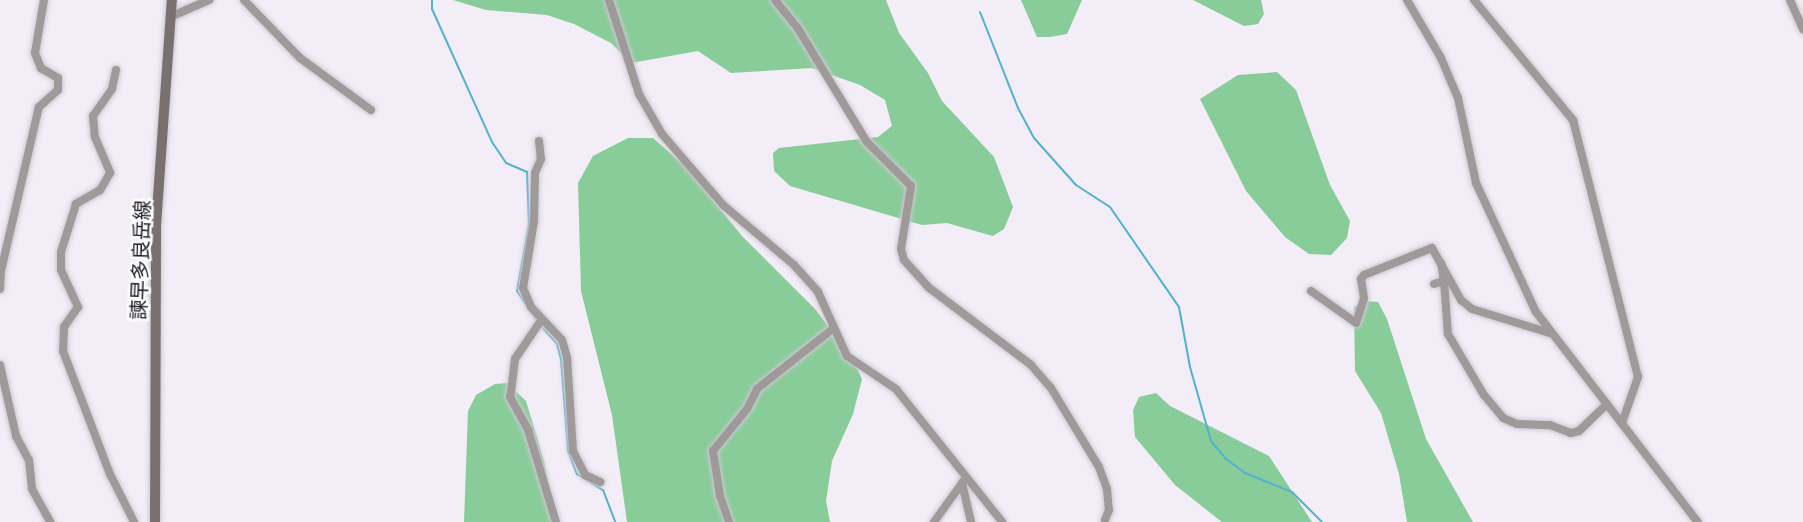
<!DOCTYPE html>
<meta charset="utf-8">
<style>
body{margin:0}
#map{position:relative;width:1803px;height:522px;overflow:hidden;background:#f2edf7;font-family:Literata,"Noto Sans JP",serif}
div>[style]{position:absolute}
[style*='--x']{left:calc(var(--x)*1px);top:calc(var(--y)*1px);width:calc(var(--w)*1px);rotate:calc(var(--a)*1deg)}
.forest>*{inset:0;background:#8c9}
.stream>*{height:2px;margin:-1px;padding:0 1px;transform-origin:1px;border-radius:1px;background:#52b1d1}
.roads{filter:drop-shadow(0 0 2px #cdc8d1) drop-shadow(0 0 2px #cdc8d1)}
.minor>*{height:8px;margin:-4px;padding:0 4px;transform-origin:4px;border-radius:4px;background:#9f9a99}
.secondary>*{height:10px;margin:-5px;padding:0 5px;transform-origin:5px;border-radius:5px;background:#787170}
span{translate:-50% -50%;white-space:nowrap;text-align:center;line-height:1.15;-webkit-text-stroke:5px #fdfcfe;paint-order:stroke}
.street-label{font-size:20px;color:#222024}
</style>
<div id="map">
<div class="forest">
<i style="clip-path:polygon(453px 0,886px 0,899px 33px,928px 73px,942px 101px,994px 157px,1013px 207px,1004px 229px,993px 236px,947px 223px,922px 225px,790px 186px,774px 171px,773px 153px,779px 148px,878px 137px,892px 126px,885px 100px,860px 85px,812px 68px,731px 73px,698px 51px,631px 63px,611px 43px,574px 24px,547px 15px,486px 10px)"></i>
<i style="clip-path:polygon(1021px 0,1082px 0,1067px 34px,1050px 37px,1037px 37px)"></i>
<i style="clip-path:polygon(1193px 0,1261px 0,1264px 14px,1258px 24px,1244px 26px)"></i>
<i style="clip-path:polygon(1277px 72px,1296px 90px,1330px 185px,1350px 221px,1347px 238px,1331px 255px,1309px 254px,1285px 237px,1246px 191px,1200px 99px,1238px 75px)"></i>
<i style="clip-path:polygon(628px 138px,653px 138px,686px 167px,742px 236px,815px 309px,852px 357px,862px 379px,853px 414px,832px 461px,826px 501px,830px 522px,627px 522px,612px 415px,581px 291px,578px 183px,593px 156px)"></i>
<i style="clip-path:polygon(1365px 301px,1378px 302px,1387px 319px,1426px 439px,1473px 522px,1407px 522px,1399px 474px,1381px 413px,1355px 371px,1354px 307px)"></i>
<i style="clip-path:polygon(507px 383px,526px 401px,544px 461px,555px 522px,464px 522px,468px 411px,476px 395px,495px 384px)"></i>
<i style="clip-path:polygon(1156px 393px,1170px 406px,1269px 456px,1312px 522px,1222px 522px,1175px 485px,1135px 437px,1133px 410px,1139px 397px)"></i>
</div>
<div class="stream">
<i style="--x:432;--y:0;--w:9;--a:90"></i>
<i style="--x:432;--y:9;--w:146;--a:65.7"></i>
<i style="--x:492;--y:142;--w:25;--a:56"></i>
<i style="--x:506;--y:163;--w:23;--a:23"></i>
<i style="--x:527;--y:172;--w:52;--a:87.8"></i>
<i style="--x:529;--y:224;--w:68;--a:100.2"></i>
<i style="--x:517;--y:291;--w:36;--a:56"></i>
<i style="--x:980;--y:12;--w:103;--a:68.4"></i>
<i style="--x:1018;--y:108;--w:34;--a:62"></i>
<i style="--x:1034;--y:138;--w:63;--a:48.2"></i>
<i style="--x:1076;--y:185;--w:40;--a:32.9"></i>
<i style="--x:1110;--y:207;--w:121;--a:55.4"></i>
<i style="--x:1179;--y:307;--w:61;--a:79.6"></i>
<i style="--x:1190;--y:367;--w:77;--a:74.2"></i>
<i style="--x:1211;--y:441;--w:23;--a:50"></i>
<i style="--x:1226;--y:459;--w:24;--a:36"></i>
<i style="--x:1245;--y:473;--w:51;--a:22"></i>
<i style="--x:1292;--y:492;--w:42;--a:45"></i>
<i style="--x:541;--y:326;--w:24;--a:48"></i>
<i style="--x:557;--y:344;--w:16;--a:75"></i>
<i style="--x:561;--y:359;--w:92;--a:85.6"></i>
<i style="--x:568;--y:451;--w:25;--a:69"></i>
<i style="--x:577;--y:474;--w:31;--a:32"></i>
<i style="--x:603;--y:490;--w:34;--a:69"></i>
</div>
<div class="roads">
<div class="minor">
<i style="--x:244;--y:0;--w:81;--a:46"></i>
<i style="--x:300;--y:58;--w:88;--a:36.2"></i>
<i style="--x:609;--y:0;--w:99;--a:72.3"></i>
<i style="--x:639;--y:94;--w:46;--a:60.1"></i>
<i style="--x:662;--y:134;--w:94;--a:49.3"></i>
<i style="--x:723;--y:205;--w:93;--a:40.2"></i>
<i style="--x:794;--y:265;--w:36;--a:48"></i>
<i style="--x:818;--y:292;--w:70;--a:65.6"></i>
<i style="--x:847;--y:356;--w:59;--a:34"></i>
<i style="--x:896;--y:389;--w:170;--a:51.4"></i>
<i style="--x:775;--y:0;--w:35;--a:51"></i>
<i style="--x:797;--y:27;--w:135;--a:58.7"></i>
<i style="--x:867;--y:142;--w:62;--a:45"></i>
<i style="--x:911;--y:186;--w:64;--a:99"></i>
<i style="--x:901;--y:249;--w:11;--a:75"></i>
<i style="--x:904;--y:260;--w:36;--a:48"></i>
<i style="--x:928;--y:287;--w:129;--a:37.1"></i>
<i style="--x:1031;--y:365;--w:30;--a:49"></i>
<i style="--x:1051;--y:388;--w:92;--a:58.7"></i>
<i style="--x:1099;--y:467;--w:23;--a:70"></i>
<i style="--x:1107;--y:489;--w:21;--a:85"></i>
<i style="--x:1109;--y:510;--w:11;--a:112"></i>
<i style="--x:1407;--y:0;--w:67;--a:59.6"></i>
<i style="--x:1441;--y:58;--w:43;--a:67"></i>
<i style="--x:1458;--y:98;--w:87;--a:78"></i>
<i style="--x:1476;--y:183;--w:142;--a:65.1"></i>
<i style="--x:1536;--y:312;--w:265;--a:52.4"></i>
<i style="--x:1474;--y:0;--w:156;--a:50.5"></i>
<i style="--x:1573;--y:120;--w:265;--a:75.8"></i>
<i style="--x:1638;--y:377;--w:49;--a:109.2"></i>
<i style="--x:1790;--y:0;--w:32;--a:66"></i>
<i style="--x:170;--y:17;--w:43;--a:-23.6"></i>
<i style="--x:116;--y:70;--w:19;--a:102"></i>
<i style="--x:112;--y:89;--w:33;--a:125"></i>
<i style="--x:93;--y:116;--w:21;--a:85"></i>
<i style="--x:95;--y:137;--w:39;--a:67"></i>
<i style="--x:110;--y:173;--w:20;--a:120"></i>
<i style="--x:100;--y:190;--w:28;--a:150"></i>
<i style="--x:76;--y:204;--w:50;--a:107.4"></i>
<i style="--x:61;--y:252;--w:18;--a:90"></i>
<i style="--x:61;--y:270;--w:41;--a:65.3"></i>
<i style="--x:78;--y:307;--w:24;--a:125"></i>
<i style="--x:64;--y:327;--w:24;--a:92"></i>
<i style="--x:63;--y:351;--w:132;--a:69.1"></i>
<i style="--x:110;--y:474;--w:54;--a:63.4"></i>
<i style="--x:539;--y:141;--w:18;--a:84"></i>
<i style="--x:541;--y:159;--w:15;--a:113"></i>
<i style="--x:535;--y:173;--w:48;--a:91.2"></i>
<i style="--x:534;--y:221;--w:68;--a:99.3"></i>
<i style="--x:523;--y:288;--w:21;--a:67"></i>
<i style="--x:531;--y:307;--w:45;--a:46.8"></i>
<i style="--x:562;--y:340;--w:19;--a:74"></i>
<i style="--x:567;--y:358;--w:93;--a:86.3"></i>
<i style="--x:573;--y:451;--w:27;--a:63"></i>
<i style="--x:585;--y:475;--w:17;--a:25"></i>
<i style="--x:1444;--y:281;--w:53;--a:85.7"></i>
<i style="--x:1448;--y:334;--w:71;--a:59.5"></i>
<i style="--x:1484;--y:395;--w:30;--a:50"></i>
<i style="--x:1503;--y:418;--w:15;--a:23"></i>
<i style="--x:1517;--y:424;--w:33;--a:2"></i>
<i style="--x:1550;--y:425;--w:22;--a:21"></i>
<i style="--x:1571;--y:433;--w:8;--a:-14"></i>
<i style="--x:1579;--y:431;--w:39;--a:-44"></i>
<i style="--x:1434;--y:284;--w:10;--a:-17"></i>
<i style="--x:1444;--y:281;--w:18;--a:-99"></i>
<i style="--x:0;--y:289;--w:18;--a:-87"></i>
<i style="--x:1;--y:271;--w:168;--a:-77"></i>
<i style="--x:39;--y:107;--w:25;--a:-42"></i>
<i style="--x:58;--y:90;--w:12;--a:-90"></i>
<i style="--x:58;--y:78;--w:20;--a:-150"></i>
<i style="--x:41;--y:68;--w:16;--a:-112"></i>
<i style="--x:35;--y:53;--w:54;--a:-80.4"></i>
<i style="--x:1311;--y:291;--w:55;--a:35.4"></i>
<i style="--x:1356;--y:323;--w:26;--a:-72"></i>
<i style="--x:1364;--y:298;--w:19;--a:-99"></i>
<i style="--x:1361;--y:279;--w:5;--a:-53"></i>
<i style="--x:1364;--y:275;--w:73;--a:-21.7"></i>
<i style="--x:1432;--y:248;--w:60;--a:60.9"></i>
<i style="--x:1461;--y:300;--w:14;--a:39"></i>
<i style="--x:1472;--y:309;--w:82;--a:17.1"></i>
<i style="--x:542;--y:319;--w:48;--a:124"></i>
<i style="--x:515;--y:359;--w:38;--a:97"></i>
<i style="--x:510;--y:397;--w:38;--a:61"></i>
<i style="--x:528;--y:430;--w:96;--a:73.1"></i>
<i style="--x:0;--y:365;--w:73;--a:77.3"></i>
<i style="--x:16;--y:436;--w:27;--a:62"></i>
<i style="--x:29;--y:460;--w:29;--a:84"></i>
<i style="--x:32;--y:489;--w:38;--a:61"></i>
<i style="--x:962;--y:483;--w:40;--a:77"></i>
<i style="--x:729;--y:522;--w:28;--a:-109"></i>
<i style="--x:720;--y:496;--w:46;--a:-98.8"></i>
<i style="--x:713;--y:451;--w:54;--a:-51"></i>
<i style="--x:747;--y:409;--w:22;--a:-63"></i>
<i style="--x:757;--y:389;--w:98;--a:-38.4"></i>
<i style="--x:934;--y:522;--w:53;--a:-54.2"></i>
</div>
<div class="secondary">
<i style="--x:155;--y:522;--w:296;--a:-89.8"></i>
<i style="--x:156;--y:226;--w:227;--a:-86"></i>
</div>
</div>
<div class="street-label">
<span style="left:139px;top:260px;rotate:-88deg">諫早多良岳線</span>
</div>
</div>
